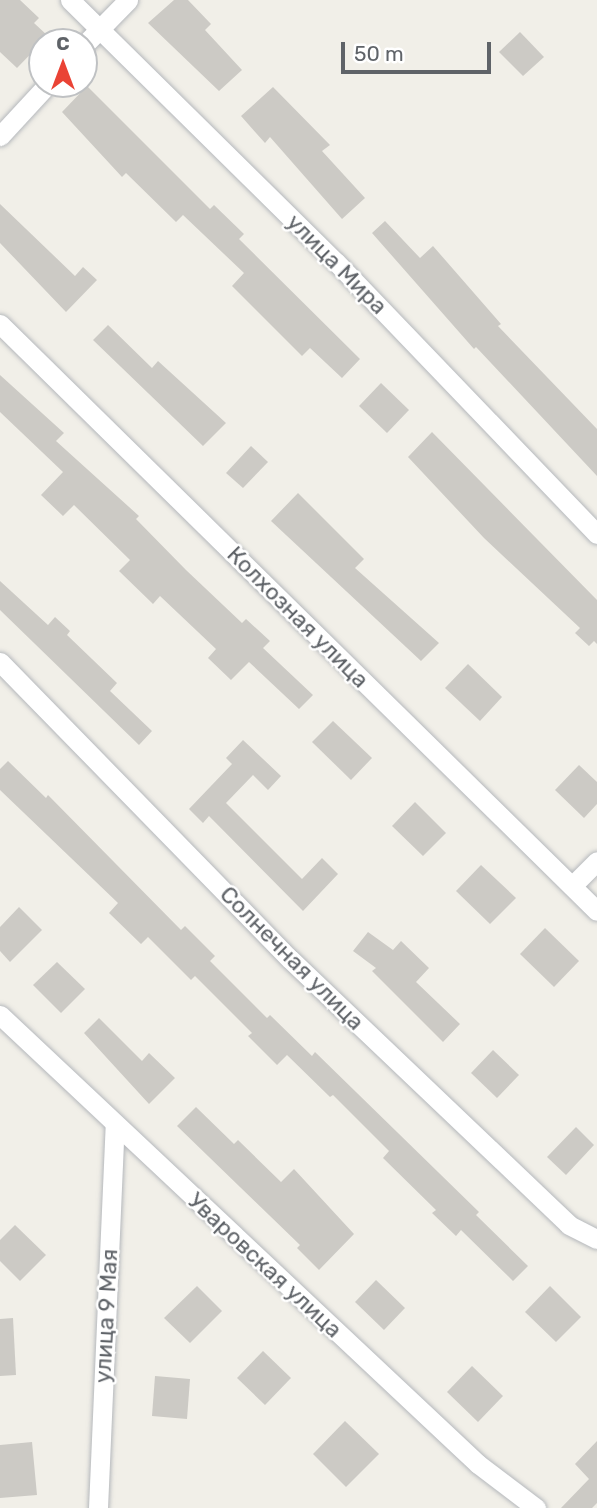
<!DOCTYPE html>
<meta charset="utf-8">
<style>
body{margin:0}
#map{position:relative;width:597px;height:1508px;overflow:hidden;background:#f1efe8;font-family:Rubik,sans-serif}
div>[style]{position:absolute}
[style*='--x']{left:calc(var(--x)*1px);top:calc(var(--y)*1px);width:calc(var(--w)*1px);rotate:calc(var(--a)*1deg)}
.building>*{inset:0;background:#cccac5}
.roads{filter:drop-shadow(0 0 2px #b5b8bc) drop-shadow(0 0 2px #b5b8bc)}
.minor>*{height:19px;margin:-9.5px;padding:0 9.5px;transform-origin:9.5px;border-radius:9.5px;background:#fff}
span{translate:-50% -50%;white-space:nowrap;text-align:center;line-height:1.15;-webkit-text-stroke:5px #fff;paint-order:stroke}
.street-label{font-size:23px;color:#5f6368}
.north{position:absolute;left:28px;top:28px;width:70px;height:70px;box-sizing:border-box;background:#fff;border:2px solid #bfc1c3;border-radius:50%;rotate:0deg;font-size:19px;font-weight:700;line-height:28px;text-align:center;color:#5f6368}
.north::after{content:'';display:block;margin:auto;width:24px;height:32px;background:#ea4335;clip-path:polygon(50% 0,100% 100%,50% 72%,0 100%)}
.scale{position:absolute;left:341px;top:42px;width:150px;height:32px;box-sizing:border-box;border:4px solid #5f6368;border-top:0;padding-left:9px;font-size:21px;line-height:24px;white-space:nowrap;color:#5f6368;-webkit-text-stroke:5px #fff;paint-order:stroke}
</style>
<div id="map">
<div class="building">
<i style="clip-path:polygon(0 0,20px 0,39px 18px,34px 23px,48px 36px,17px 68px,0 52px)"></i>
<i style="clip-path:polygon(174px 0,188px 0,211px 24px,205px 30px,242px 70px,219px 91px,148px 23px)"></i>
<i style="clip-path:polygon(520px 32px,544px 57px,523px 76px,499px 52px)"></i>
<i style="clip-path:polygon(87px 86px,210px 209px,214px 205px,244px 234px,239px 239px,360px 359px,342px 378px,310px 348px,302px 356px,232px 286px,244px 273px,183px 215px,176px 222px,126px 173px,122px 177px,62px 112px)"></i>
<i style="clip-path:polygon(273px 87px,330px 145px,322px 151px,365px 198px,342px 219px,270px 137px,265px 143px,241px 116px)"></i>
<i style="clip-path:polygon(0 204px,75px 276px,83px 267px,97px 280px,66px 312px,0 243px)"></i>
<i style="clip-path:polygon(385px 221px,420px 258px,433px 246px,501px 324px,498px 326px,597px 429px,597px 476px,476px 347px,474px 349px,372px 233px)"></i>
<i style="clip-path:polygon(108px 325px,152px 368px,158px 361px,226px 423px,203px 446px,93px 340px)"></i>
<i style="clip-path:polygon(0 375px,64px 433px,56px 441px,139px 516px,136px 519px,186px 570px,242px 623px,246px 619px,270px 641px,263px 648px,313px 695px,299px 709px,249px 662px,231px 680px,208px 658px,216px 649px,160px 596px,153px 604px,119px 571px,130px 560px,74px 505px,63px 516px,41px 495px,63px 472px,0 412px)"></i>
<i style="clip-path:polygon(381px 383px,409px 410px,387px 433px,359px 406px)"></i>
<i style="clip-path:polygon(432px 432px,597px 600px,597px 644px,594px 641px,589px 646px,575px 633px,580px 628px,484px 538px,408px 457px)"></i>
<i style="clip-path:polygon(251px 446px,268px 462px,243px 488px,226px 473px)"></i>
<i style="clip-path:polygon(298px 493px,364px 559px,355px 568px,439px 643px,421px 661px,271px 521px)"></i>
<i style="clip-path:polygon(0 581px,48px 625px,55px 617px,70px 631px,67px 635px,117px 683px,110px 691px,152px 731px,139px 745px,0 610px)"></i>
<i style="clip-path:polygon(468px 664px,502px 697px,480px 721px,445px 688px)"></i>
<i style="clip-path:polygon(333px 721px,372px 758px,351px 780px,312px 742px)"></i>
<i style="clip-path:polygon(243px 740px,281px 776px,268px 790px,253px 775px,226px 803px,302px 879px,322px 858px,338px 874px,303px 911px,209px 816px,203px 823px,189px 809px,232px 764px,226px 758px)"></i>
<i style="clip-path:polygon(8px 761px,46px 798px,48px 795px,181px 930px,185px 926px,215px 956px,210px 961px,267px 1018px,270px 1015px,312px 1056px,315px 1052px,479px 1212px,476px 1215px,528px 1266px,513px 1281px,461px 1230px,456px 1236px,432px 1213px,436px 1210px,383px 1158px,389px 1151px,333px 1095px,330px 1097px,287px 1055px,277px 1065px,248px 1036px,252px 1033px,195px 976px,191px 980px,148px 937px,141px 944px,109px 913px,118px 903px,0 790px,0 769px)"></i>
<i style="clip-path:polygon(579px 765px,597px 782px,597px 804px,584px 818px,555px 790px)"></i>
<i style="clip-path:polygon(415px 802px,446px 833px,423px 856px,392px 826px)"></i>
<i style="clip-path:polygon(481px 865px,516px 898px,490px 924px,456px 891px)"></i>
<i style="clip-path:polygon(19px 907px,42px 930px,10px 962px,0 951px,0 927px)"></i>
<i style="clip-path:polygon(545px 928px,579px 961px,554px 987px,520px 954px)"></i>
<i style="clip-path:polygon(368px 932px,393px 950px,401px 941px,429px 968px,416px 982px,460px 1024px,443px 1042px,372px 971px,376px 968px,353px 951px)"></i>
<i style="clip-path:polygon(57px 962px,85px 989px,61px 1013px,33px 985px)"></i>
<i style="clip-path:polygon(99px 1018px,142px 1061px,149px 1053px,175px 1078px,149px 1104px,84px 1033px)"></i>
<i style="clip-path:polygon(493px 1050px,519px 1075px,497px 1098px,471px 1073px)"></i>
<i style="clip-path:polygon(196px 1107px,234px 1144px,238px 1140px,281px 1182px,294px 1169px,354px 1234px,319px 1270px,297px 1248px,300px 1245px,177px 1126px)"></i>
<i style="clip-path:polygon(576px 1127px,594px 1145px,566px 1175px,547px 1157px)"></i>
<i style="clip-path:polygon(15px 1225px,46px 1255px,20px 1281px,0 1261px,0 1240px)"></i>
<i style="clip-path:polygon(376px 1280px,405px 1308px,384px 1330px,355px 1302px)"></i>
<i style="clip-path:polygon(197px 1286px,222px 1311px,190px 1343px,164px 1318px)"></i>
<i style="clip-path:polygon(550px 1286px,581px 1317px,556px 1342px,525px 1312px)"></i>
<i style="clip-path:polygon(13px 1318px,16px 1375px,0 1376px,0 1319px)"></i>
<i style="clip-path:polygon(263px 1351px,291px 1378px,265px 1405px,237px 1378px)"></i>
<i style="clip-path:polygon(472px 1366px,503px 1396px,478px 1422px,447px 1392px)"></i>
<i style="clip-path:polygon(155px 1376px,190px 1379px,187px 1419px,152px 1416px)"></i>
<i style="clip-path:polygon(345px 1421px,379px 1454px,346px 1487px,313px 1454px)"></i>
<i style="clip-path:polygon(597px 1441px,597px 1503px,592px 1508px,561px 1508px,589px 1479px,575px 1464px)"></i>
<i style="clip-path:polygon(32px 1442px,37px 1495px,0 1498px,0 1445px)"></i>
</div>
<div class="roads">
<div class="minor">
<i style="--x:70;--y:0;--w:373;--a:44.6"></i>
<i style="--x:336;--y:262;--w:377;--a:46.2"></i>
<i style="--x:84;--y:45;--w:63;--a:-45.6"></i>
<i style="--x:0;--y:136;--w:71;--a:-47.3"></i>
<i style="--x:0;--y:324;--w:837;--a:44.52"></i>
<i style="--x:0;--y:662;--w:415;--a:45.7"></i>
<i style="--x:290;--y:959;--w:385;--a:43.6"></i>
<i style="--x:569;--y:1225;--w:31;--a:27"></i>
<i style="--x:572;--y:886;--w:35;--a:-45"></i>
<i style="--x:0;--y:1015;--w:656;--a:43.21"></i>
<i style="--x:478;--y:1464;--w:73;--a:37.2"></i>
<i style="--x:98;--y:1508;--w:383;--a:-87.5"></i>
</div>
</div>
<div class="street-label">
<span style="left:337px;top:264px;rotate:45deg">улица Мира</span>
<span style="left:298px;top:617px;rotate:45deg">Колхозная улица</span>
<span style="left:292px;top:958px;rotate:45deg">Солнечная улица</span>
<span style="left:265px;top:1265px;rotate:43deg">Уваровская улица</span>
<span style="left:106px;top:1316px;rotate:-87deg">улица 9 Мая</span>
</div>
<div class="north">С</div>
<div class="scale">50 m</div>
</div>
